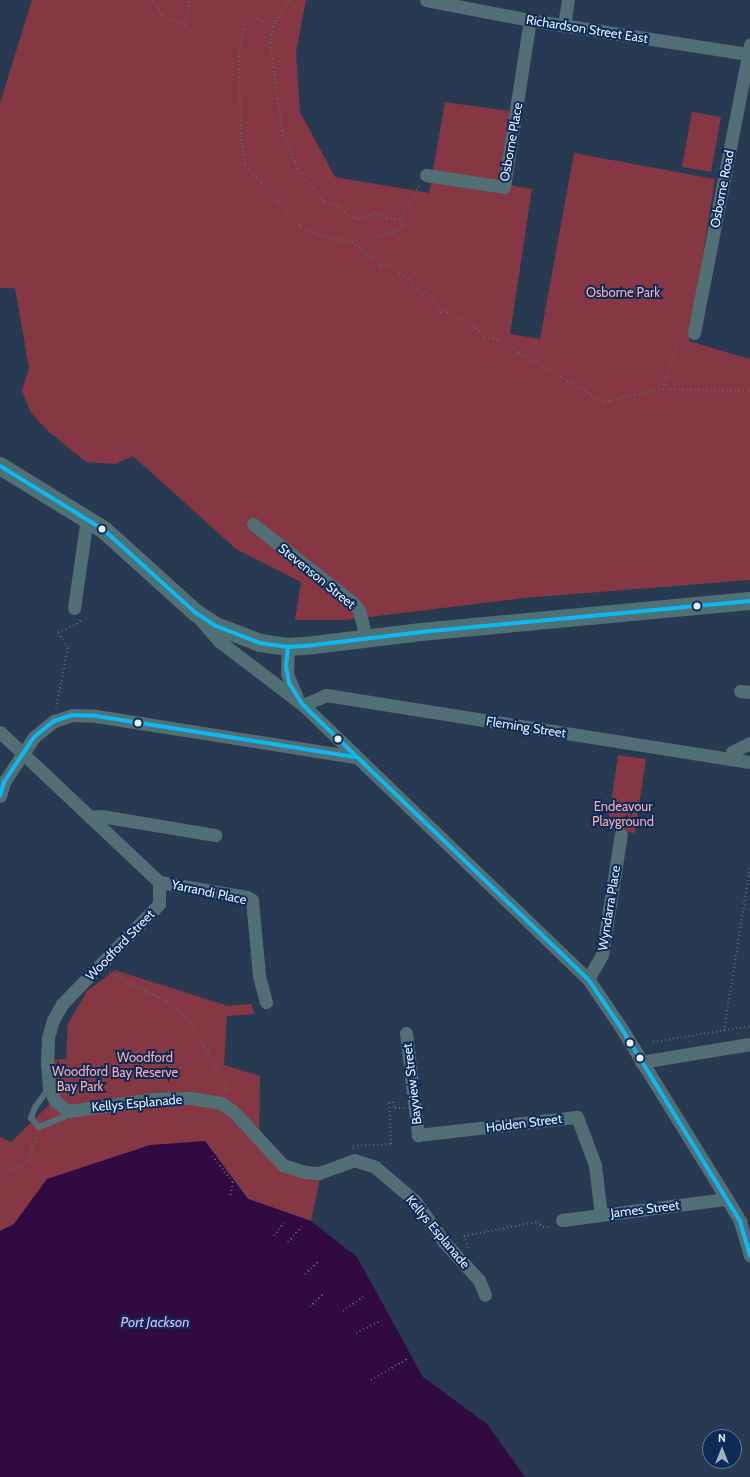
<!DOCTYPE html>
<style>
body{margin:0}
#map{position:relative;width:750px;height:1477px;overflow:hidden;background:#283a52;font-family:Cabin,sans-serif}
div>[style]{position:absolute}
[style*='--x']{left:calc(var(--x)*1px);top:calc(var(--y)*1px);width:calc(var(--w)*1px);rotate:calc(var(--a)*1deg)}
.green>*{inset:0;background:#853743}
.water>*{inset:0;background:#310a41}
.path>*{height:2px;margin-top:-1px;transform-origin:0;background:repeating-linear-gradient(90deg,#556b73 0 1px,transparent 0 4px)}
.lane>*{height:6px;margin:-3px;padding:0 3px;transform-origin:3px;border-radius:3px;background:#536f76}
.street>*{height:13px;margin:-6.5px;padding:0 6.5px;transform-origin:6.5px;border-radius:6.5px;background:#536f76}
.secondary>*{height:18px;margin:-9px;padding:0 9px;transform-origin:9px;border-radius:9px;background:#4f7176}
.bus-1>*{height:4px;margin:-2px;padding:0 2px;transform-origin:2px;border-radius:2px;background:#0db9f1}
.dots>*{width:11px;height:11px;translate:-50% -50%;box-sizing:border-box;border:2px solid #0c2c57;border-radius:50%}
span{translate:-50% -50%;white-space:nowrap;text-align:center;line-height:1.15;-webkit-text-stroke:4px #0c2c57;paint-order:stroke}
.street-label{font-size:13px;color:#e7eefa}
.park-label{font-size:13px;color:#fdabad}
.water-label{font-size:14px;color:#e3b6f3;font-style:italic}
.north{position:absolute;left:702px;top:1429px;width:40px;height:40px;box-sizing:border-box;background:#0c2c57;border:1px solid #647a98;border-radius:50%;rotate:0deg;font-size:11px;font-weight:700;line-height:16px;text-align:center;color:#e7eefa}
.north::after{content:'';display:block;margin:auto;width:14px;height:18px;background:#a4afbf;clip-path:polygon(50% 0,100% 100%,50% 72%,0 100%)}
</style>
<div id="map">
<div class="green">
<i style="clip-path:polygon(32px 0,306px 0,296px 52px,300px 112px,335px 177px,429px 193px,445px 102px,509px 111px,509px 185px,532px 189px,510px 334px,540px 339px,574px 153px,715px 179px,689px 341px,750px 359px,750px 580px,524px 598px,345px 620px,295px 620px,301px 582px,236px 549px,133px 456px,115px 464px,86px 462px,48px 431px,31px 413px,22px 391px,29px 368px,15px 288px,0 288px,0 103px)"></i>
<i style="clip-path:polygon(692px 112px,721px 117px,711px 172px,682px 167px)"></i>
<i style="clip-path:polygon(618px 755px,646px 759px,635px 833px,607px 829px)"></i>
<i style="clip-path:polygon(115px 970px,228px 1006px,251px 1004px,255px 1014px,227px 1016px,224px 1065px,260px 1076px,259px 1143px,281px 1167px,320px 1178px,311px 1221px,248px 1199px,205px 1141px,47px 1179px,14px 1224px,0 1231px,0 1137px,11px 1142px,51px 1103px,58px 1088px,55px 1084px,54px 1060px,66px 1059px,68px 1024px,87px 991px)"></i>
</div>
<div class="water">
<i style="clip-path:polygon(205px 1141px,248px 1199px,311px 1221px,357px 1257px,423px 1377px,487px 1424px,525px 1477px,0 1477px,0 1231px,14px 1224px,47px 1179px,150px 1145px)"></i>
</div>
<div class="path">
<i style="--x:152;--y:0;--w:18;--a:56"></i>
<i style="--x:162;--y:15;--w:25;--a:26"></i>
<i style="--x:185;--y:26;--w:26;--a:-79"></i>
<i style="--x:289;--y:0;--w:27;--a:121"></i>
<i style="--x:275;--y:23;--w:21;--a:104"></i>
<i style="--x:270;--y:43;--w:89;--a:82.2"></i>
<i style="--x:282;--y:131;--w:42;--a:67.7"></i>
<i style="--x:298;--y:170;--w:42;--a:49.8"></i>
<i style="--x:325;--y:202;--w:18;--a:19"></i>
<i style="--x:342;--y:208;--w:11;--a:49"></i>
<i style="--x:349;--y:216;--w:9;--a:18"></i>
<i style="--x:358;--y:219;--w:19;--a:-18"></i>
<i style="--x:376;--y:213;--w:16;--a:22"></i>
<i style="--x:391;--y:219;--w:11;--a:0"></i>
<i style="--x:274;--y:27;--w:19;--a:-152"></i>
<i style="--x:257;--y:18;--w:15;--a:152"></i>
<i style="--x:244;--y:25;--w:31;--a:99"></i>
<i style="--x:239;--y:56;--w:83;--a:88.6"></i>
<i style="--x:241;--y:139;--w:26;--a:81"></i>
<i style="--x:245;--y:165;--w:84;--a:47.9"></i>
<i style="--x:301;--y:227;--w:23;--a:23"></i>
<i style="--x:322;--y:236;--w:31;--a:11"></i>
<i style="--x:352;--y:242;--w:20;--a:-24"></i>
<i style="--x:370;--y:234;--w:8;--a:23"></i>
<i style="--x:377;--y:237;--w:18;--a:-16"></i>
<i style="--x:394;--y:232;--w:11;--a:-34"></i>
<i style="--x:403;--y:226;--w:7;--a:-98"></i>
<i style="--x:402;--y:219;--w:39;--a:-63"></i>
<i style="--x:352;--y:242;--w:38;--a:39"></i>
<i style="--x:382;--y:266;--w:7;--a:0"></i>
<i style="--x:389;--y:266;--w:19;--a:32"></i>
<i style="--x:405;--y:276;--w:24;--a:48"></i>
<i style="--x:421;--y:294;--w:8;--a:-23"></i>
<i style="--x:428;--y:291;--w:26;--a:59"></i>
<i style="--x:441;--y:313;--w:4;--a:-45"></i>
<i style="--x:444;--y:310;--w:37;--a:29"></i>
<i style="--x:476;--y:328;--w:12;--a:48"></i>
<i style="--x:484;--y:337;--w:14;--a:12"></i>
<i style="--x:498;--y:340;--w:123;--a:30.3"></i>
<i style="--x:604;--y:402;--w:60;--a:-12.4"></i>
<i style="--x:663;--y:389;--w:87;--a:1.3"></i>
<i style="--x:663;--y:389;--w:47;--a:-72.7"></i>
<i style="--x:677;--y:344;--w:9;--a:-32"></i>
<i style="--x:56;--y:708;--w:62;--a:-78.9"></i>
<i style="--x:68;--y:647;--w:18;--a:-124"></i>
<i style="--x:58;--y:632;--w:21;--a:-23"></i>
<i style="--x:77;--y:624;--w:7;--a:-45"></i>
<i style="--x:109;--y:972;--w:65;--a:27.3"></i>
<i style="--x:167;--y:1002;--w:27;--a:39"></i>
<i style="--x:188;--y:1019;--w:68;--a:60"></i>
<i style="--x:222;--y:1078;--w:15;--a:70"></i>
<i style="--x:724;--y:1031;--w:167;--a:-81"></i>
<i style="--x:653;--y:1042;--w:98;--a:-9.4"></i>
<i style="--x:353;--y:1149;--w:3;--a:-90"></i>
<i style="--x:353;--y:1146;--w:38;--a:-3"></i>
<i style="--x:391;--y:1144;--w:42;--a:-92.7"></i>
<i style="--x:389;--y:1102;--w:4;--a:0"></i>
<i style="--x:393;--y:1102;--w:6;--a:72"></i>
<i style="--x:395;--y:1108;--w:9;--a:0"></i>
<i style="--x:212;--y:1156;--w:33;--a:51"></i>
<i style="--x:233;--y:1182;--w:14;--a:102"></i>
<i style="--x:0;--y:1177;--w:32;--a:-30"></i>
<i style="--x:28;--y:1161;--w:28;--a:-72"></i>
<i style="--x:274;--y:1236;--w:19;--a:-54"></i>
<i style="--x:288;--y:1242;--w:21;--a:-49"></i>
<i style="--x:468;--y:1248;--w:13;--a:-108"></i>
<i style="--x:464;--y:1236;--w:74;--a:-10.9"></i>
<i style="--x:537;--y:1222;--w:8;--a:40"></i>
<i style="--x:543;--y:1227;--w:8;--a:0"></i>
<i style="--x:305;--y:1274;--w:18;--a:-43"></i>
<i style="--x:310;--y:1307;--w:20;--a:-45"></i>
<i style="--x:343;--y:1311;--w:28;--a:-35"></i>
<i style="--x:356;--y:1333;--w:28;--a:-26"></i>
<i style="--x:371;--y:1380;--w:42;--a:-30.3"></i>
</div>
<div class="lane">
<i style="--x:49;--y:1088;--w:24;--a:126"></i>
<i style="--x:35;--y:1107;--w:12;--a:110"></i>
<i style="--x:31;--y:1118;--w:12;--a:48"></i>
<i style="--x:39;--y:1127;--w:27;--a:-22"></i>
<i style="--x:64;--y:1117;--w:7;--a:-56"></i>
</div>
<div class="street">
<i style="--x:426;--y:0;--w:106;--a:10.9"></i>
<i style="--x:530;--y:20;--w:221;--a:8.9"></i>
<i style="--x:564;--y:25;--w:25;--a:-81"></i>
<i style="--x:426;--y:175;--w:79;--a:8.7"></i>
<i style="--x:504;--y:187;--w:169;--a:-81.2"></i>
<i style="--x:694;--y:333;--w:294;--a:-79"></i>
<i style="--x:253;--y:524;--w:125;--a:38.2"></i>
<i style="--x:351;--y:601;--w:12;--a:48"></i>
<i style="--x:359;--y:610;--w:29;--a:76"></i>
<i style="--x:74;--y:608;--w:91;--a:-81.8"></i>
<i style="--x:199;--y:618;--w:30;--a:49"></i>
<i style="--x:219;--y:641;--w:106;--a:37.3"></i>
<i style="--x:303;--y:705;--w:395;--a:43.9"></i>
<i style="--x:588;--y:979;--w:57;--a:55.8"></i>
<i style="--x:620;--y:1026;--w:203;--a:58.3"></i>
<i style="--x:727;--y:1199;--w:26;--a:59"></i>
<i style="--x:740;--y:1221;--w:36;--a:74"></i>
<i style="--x:288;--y:647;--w:27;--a:92"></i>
<i style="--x:287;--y:674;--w:25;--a:67"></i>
<i style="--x:740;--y:691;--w:10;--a:6"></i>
<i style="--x:303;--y:705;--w:25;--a:-23"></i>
<i style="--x:326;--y:695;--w:429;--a:9"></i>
<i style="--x:0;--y:732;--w:219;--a:43.3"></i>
<i style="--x:159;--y:882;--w:22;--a:90"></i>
<i style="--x:159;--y:904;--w:139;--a:134.1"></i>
<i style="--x:62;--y:1004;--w:18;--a:119"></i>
<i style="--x:53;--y:1020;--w:19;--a:106"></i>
<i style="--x:48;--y:1038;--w:23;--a:92"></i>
<i style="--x:47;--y:1061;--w:27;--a:86"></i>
<i style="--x:49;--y:1088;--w:14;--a:65"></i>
<i style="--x:55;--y:1101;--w:16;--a:38"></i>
<i style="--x:68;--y:1111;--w:87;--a:-7.9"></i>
<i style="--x:154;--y:1099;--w:36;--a:-2"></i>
<i style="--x:190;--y:1098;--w:31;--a:9"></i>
<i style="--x:221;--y:1103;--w:14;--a:34"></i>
<i style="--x:233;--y:1111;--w:74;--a:47.2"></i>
<i style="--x:283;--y:1165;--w:22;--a:18"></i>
<i style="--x:304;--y:1172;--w:15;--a:4"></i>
<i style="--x:319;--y:1173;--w:37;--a:-20"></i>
<i style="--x:354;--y:1160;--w:22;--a:18"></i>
<i style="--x:375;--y:1167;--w:52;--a:40.4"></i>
<i style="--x:415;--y:1201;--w:50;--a:54.7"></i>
<i style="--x:444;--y:1242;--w:52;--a:47.4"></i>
<i style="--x:479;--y:1280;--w:16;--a:68"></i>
<i style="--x:731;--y:759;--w:7;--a:-82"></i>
<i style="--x:732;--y:752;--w:20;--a:-27"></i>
<i style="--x:0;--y:796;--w:15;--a:-74"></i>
<i style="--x:4;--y:782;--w:54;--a:-56.3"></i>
<i style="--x:34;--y:737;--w:26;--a:-39"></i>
<i style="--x:54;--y:721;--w:19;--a:-18"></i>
<i style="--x:72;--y:715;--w:24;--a:2"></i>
<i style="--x:96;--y:716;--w:262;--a:9"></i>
<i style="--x:90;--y:817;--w:11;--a:-5"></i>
<i style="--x:101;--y:816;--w:116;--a:9.5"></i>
<i style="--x:159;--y:882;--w:89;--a:9.7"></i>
<i style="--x:247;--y:897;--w:6;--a:31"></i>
<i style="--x:252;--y:900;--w:76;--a:84.7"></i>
<i style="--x:259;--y:976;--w:27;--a:75"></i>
<i style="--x:588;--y:979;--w:28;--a:-60"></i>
<i style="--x:602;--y:955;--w:122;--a:-81.1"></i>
<i style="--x:406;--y:1033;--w:103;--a:83.3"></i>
<i style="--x:418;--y:1135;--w:160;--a:-6.5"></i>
<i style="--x:577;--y:1117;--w:51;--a:69.4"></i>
<i style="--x:595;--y:1165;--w:50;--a:83.2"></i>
<i style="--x:641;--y:1062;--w:110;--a:-9.4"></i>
<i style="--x:562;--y:1220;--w:166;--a:-7.3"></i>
</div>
<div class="secondary">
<i style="--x:0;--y:466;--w:122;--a:31.6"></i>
<i style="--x:104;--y:530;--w:124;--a:42.1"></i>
<i style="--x:196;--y:613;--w:24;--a:33"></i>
<i style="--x:216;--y:626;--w:47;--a:21.1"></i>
<i style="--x:260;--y:643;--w:28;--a:8"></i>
<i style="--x:288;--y:647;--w:26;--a:-4"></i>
<i style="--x:314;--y:645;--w:108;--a:-6.9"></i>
<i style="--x:421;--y:632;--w:330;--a:-5.4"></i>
</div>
<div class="bus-1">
<i style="--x:0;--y:466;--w:122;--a:31.6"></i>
<i style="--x:104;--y:530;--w:124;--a:42.1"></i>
<i style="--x:196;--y:613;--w:24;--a:33"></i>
<i style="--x:216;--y:626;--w:47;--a:21.1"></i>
<i style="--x:260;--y:643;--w:28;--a:8"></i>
<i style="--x:288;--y:647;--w:26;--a:-4"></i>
<i style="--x:314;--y:645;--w:108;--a:-6.9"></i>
<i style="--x:421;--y:632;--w:330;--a:-5.4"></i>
<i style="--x:288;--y:647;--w:20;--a:96"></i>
<i style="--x:286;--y:667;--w:16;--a:79"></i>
<i style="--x:289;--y:683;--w:26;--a:58"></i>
<i style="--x:303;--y:705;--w:395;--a:43.9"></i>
<i style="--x:588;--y:979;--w:57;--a:55.8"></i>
<i style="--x:620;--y:1026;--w:229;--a:58.4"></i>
<i style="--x:740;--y:1221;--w:36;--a:74"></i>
<i style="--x:0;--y:796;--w:15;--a:-74"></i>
<i style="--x:4;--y:782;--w:54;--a:-56.3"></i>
<i style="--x:34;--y:737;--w:26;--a:-39"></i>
<i style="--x:54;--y:721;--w:19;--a:-18"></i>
<i style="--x:72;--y:715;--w:24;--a:2"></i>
<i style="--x:96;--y:716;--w:262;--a:9"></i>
</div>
<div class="dots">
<i style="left:102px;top:529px;background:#e7eefa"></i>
<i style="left:697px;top:606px;background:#e7eefa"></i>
<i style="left:138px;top:723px;background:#e7eefa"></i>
<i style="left:338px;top:739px;background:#e7eefa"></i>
<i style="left:630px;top:1043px;background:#e7eefa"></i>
<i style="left:640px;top:1058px;background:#e7eefa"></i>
</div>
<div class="street-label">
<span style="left:587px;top:29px;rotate:9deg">Richardson Street East</span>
<span style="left:511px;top:142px;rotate:-80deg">Osborne Place</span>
<span style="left:722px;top:189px;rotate:-79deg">Osborne Road</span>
<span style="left:317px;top:576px;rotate:39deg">Stevenson Street</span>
<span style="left:526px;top:727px;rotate:9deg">Fleming Street</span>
<span style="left:209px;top:892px;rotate:12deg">Yarrandi Place</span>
<span style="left:609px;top:908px;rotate:-81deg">Wyndarra Place</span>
<span style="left:120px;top:945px;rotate:-46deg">Woodford Street</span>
<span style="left:412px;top:1084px;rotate:-97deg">Bayview Street</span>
<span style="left:137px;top:1103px;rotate:-5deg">Kellys Esplanade</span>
<span style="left:524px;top:1123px;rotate:-7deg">Holden Street</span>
<span style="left:645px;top:1209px;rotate:-7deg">James Street</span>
<span style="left:438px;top:1232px;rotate:50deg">Kellys Esplanade</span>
</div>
<div class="park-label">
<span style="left:623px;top:292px">Osborne Park</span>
<span style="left:623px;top:814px">Endeavour<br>Playground</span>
<span style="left:145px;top:1065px">Woodford<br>Bay Reserve</span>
<span style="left:80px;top:1079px">Woodford<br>Bay Park</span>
</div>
<div class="water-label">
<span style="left:155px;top:1322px">Port Jackson</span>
</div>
<div class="north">N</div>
</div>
